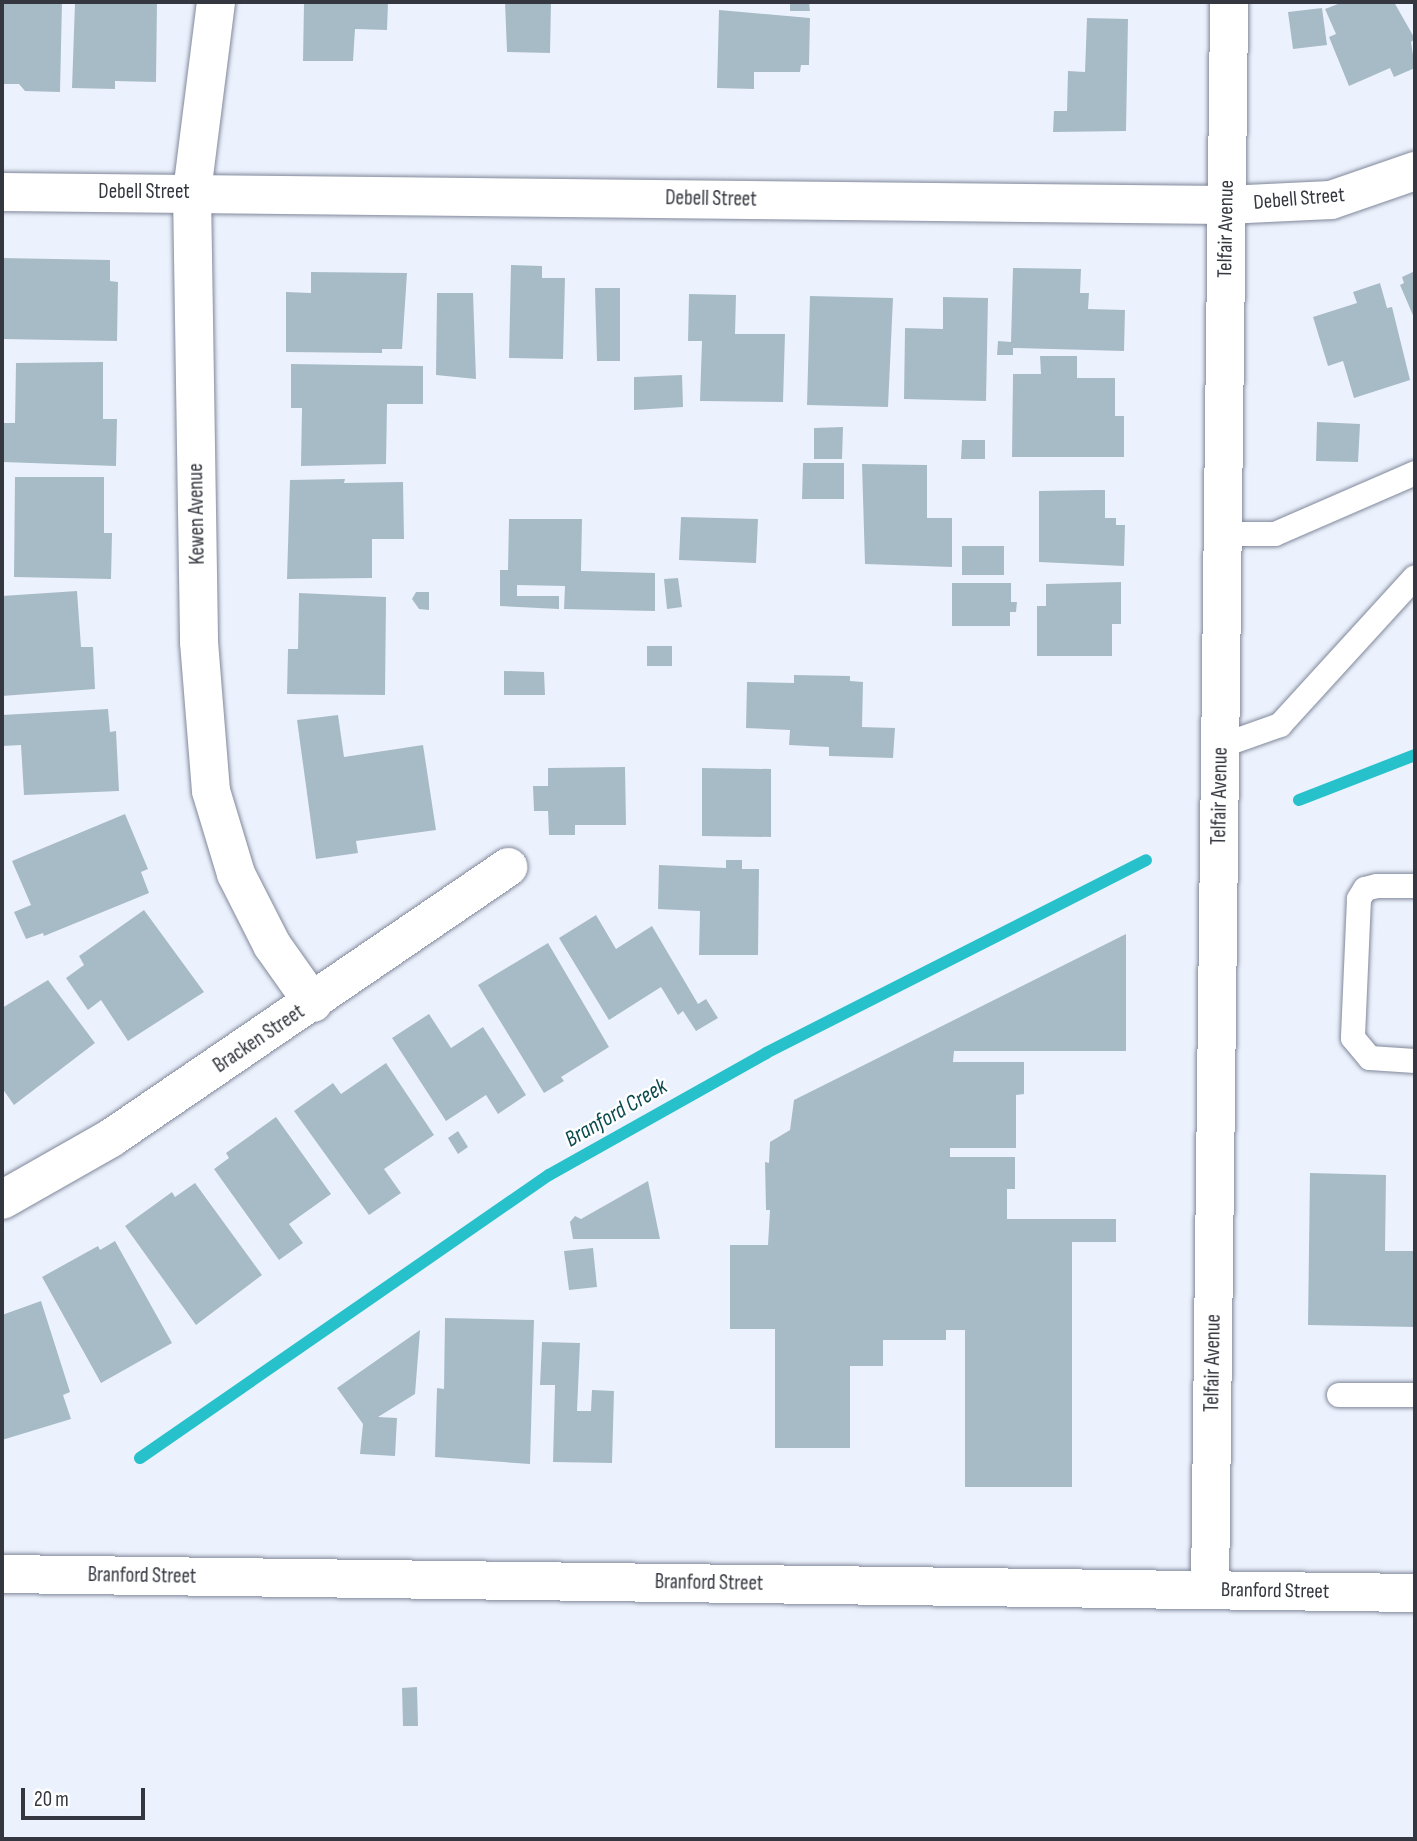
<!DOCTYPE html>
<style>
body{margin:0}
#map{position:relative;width:1417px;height:1841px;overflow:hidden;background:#ecf2fd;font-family:"Sofia Sans Condensed",sans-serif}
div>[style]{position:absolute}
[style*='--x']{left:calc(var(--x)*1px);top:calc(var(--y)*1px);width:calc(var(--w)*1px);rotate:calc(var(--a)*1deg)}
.stream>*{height:12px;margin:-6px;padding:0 6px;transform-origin:6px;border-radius:6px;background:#27c1cb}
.building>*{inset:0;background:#a7bbc7}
.roads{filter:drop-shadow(0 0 2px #80889a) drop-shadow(0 0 2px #80889a)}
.lane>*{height:24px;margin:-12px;padding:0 12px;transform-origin:12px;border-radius:12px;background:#fff}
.street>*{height:38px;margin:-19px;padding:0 19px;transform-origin:19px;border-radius:19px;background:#fff}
.secondary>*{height:38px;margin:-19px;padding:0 19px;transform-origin:19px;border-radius:19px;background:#fff}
span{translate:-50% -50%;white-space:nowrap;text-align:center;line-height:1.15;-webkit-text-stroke:5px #fff;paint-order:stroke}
.street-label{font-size:21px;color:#34373f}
.water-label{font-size:23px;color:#0b4b4f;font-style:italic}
.frame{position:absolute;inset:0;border:4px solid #34373f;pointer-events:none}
.scale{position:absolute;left:21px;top:1788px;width:124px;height:32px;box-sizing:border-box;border:4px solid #34373f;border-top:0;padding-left:9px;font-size:21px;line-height:24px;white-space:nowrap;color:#34373f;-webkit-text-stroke:5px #fff;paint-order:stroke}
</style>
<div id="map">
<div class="stream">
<i style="--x:1299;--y:800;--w:124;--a:-21.2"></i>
<i style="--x:140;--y:1458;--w:497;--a:-34.7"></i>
<i style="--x:549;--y:1175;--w:249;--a:-29.3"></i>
<i style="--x:766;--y:1053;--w:426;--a:-26.9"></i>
</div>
<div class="building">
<i style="clip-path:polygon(2px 2px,62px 2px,60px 92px,25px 91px,19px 84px,2px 84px)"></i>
<i style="clip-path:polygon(75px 2px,157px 2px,156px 82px,115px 81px,115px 89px,72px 88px)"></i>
<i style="clip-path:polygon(304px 2px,388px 2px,387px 30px,355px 29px,353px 61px,303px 61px)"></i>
<i style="clip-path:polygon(505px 2px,551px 2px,550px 53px,507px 52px)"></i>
<i style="clip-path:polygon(790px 2px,809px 2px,810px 11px,790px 11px)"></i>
<i style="clip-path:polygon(1343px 2px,1394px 2px,1415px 39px,1411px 42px,1415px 68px,1394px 77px,1390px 68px,1349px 86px,1329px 37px,1336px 34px,1325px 9px)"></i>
<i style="clip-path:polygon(1322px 8px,1327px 45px,1293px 49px,1288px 12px)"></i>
<i style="clip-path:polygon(719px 10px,810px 18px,809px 65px,801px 65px,800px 72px,754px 72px,754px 89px,717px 88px)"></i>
<i style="clip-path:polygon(1087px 18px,1128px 19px,1126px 131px,1053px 132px,1054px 111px,1067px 111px,1068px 71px,1085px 72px)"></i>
<i style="clip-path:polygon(2px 258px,110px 260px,110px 281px,118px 282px,117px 341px,2px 339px)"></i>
<i style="clip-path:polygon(511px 265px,542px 266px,542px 278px,565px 278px,563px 359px,509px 358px)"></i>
<i style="clip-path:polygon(1013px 268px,1081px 269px,1080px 293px,1089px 293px,1088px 309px,1125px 310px,1124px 351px,1013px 348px,1013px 355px,997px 355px,998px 341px,1011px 342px)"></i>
<i style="clip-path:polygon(1415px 271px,1415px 320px,1400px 285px,1404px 283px,1402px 277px)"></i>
<i style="clip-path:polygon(311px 272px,407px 273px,402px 349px,382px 349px,382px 353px,286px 352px,286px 292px,311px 293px)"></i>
<i style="clip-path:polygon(1380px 283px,1387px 308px,1392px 307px,1410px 380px,1354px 398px,1343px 361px,1328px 366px,1313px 317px,1357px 303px,1353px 292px)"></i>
<i style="clip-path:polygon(595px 288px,620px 288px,620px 361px,597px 361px)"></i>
<i style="clip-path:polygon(437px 293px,473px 293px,476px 379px,436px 375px)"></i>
<i style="clip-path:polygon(689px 294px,736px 295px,735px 334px,785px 334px,783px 402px,700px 401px,702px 341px,688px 341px)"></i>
<i style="clip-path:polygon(810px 296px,893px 298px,888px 407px,807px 405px)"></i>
<i style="clip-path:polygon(943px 297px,988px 298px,986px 401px,904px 399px,905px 328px,943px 329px)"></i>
<i style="clip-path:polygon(1040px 356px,1077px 356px,1077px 378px,1115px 378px,1115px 416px,1124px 416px,1124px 457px,1012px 457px,1013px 374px,1041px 374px)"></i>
<i style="clip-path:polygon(103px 362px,103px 419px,117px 419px,116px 466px,2px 462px,2px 423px,15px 423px,16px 363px)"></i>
<i style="clip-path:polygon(291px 364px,423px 366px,423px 404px,387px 404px,386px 464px,301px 466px,302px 408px,291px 408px)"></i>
<i style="clip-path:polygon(682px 375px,683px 407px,634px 410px,634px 377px)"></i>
<i style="clip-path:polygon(1317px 422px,1360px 424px,1358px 462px,1316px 461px)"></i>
<i style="clip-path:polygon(843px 427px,842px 459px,814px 459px,814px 428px)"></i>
<i style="clip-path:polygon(962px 440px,985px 440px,985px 459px,961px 459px)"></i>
<i style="clip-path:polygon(803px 463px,844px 463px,844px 499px,802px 499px)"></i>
<i style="clip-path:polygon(862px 464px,927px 465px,927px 518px,952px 518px,952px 567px,865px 564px)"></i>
<i style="clip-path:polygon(15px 477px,104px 477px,104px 533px,112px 533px,111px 579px,14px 577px)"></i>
<i style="clip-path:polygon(345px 479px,344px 483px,403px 482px,404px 539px,372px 539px,372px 578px,287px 579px,290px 480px)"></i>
<i style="clip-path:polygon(1096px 490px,1105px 490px,1105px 518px,1116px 518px,1116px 525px,1125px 525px,1124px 566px,1039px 562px,1039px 491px)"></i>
<i style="clip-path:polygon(681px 517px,758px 519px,756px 563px,679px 560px)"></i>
<i style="clip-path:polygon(509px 519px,582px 519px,581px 571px,655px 573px,655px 611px,564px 609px,565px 586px,517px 585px,517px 596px,559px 596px,559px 609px,500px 606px,500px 570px,508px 570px)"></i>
<i style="clip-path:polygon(962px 546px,1004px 546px,1004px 575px,962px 575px)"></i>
<i style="clip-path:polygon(678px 578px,682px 607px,667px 609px,664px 579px)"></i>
<i style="clip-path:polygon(1121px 582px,1121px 624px,1112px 624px,1112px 656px,1037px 656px,1037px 606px,1046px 606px,1046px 584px)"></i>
<i style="clip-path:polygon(952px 583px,1011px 583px,1011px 602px,1017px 602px,1016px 612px,1010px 612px,1010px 626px,952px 626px)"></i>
<i style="clip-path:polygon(77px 591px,81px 647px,93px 647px,95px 689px,2px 696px,2px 596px)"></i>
<i style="clip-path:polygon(416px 592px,429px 592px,429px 610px,419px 609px,412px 599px)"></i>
<i style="clip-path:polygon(299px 593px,386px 597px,385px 695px,287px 694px,288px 649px,298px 649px)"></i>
<i style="clip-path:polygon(647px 646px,672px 646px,672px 666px,647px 666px)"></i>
<i style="clip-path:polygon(504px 671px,544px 672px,545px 695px,504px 695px)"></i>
<i style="clip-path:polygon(794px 675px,850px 676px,850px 681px,863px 682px,862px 727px,895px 728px,893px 758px,829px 756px,829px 747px,789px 745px,790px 730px,746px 728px,747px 682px,794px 683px)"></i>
<i style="clip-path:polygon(108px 709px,110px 732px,116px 731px,119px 791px,24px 795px,21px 745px,2px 746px,2px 715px)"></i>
<i style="clip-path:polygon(338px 715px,344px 757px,423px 745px,436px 830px,356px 841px,358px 853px,316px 859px,297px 720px)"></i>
<i style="clip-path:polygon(625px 767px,626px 825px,575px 825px,575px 835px,549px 835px,548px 811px,534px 811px,533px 786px,548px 786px,548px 768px)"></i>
<i style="clip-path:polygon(702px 768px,771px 769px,771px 837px,702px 836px)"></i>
<i style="clip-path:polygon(125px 814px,148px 869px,141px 872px,149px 893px,44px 936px,43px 933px,26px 939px,14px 912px,31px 905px,12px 861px)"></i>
<i style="clip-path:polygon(726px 860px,742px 860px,742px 869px,759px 869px,758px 955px,699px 955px,700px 911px,658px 909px,659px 865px,726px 868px)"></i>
<i style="clip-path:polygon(144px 910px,204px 992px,128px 1041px,101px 1000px,88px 1010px,66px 978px,84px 965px,79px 956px)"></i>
<i style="clip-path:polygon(596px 915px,616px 949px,652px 926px,698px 1004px,706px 999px,718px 1018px,696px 1031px,683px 1011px,678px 1015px,661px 987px,609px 1020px,559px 938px)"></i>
<i style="clip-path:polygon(1126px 934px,1126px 1051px,954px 1051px,953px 1062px,1024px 1062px,1024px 1094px,1016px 1095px,1016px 1148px,950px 1148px,950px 1157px,1015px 1157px,1015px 1189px,1007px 1189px,1007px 1219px,1116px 1219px,1116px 1242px,1072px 1242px,1072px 1487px,965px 1487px,965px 1330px,946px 1330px,946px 1340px,883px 1340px,883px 1366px,850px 1366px,850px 1448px,775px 1448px,775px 1329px,730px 1329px,730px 1245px,768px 1245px,770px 1210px,766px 1210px,765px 1162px,769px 1163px,770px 1142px,790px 1130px,794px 1100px)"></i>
<i style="clip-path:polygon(548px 943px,609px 1047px,561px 1077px,564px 1081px,544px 1093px,478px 985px)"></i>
<i style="clip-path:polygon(48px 980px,95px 1043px,14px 1105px,2px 1088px,2px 1008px)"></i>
<i style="clip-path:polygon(429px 1014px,451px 1048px,483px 1027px,526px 1095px,498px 1114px,486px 1095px,446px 1121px,392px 1038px)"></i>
<i style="clip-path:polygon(386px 1063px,434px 1135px,384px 1169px,401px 1193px,369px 1215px,294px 1111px,333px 1083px,341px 1094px)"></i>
<i style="clip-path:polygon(276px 1117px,331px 1194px,289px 1224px,303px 1243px,279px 1260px,214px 1169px,229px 1158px,226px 1153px)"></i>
<i style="clip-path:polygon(458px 1131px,468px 1147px,458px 1154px,448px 1138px)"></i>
<i style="clip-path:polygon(1310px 1173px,1386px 1175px,1385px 1251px,1415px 1251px,1415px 1327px,1308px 1325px)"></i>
<i style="clip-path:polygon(648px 1181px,660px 1239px,573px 1239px,570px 1222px,575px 1216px,581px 1219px)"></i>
<i style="clip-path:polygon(195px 1183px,262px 1275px,196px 1325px,125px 1226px,172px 1192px,175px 1197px)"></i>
<i style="clip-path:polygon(115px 1241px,172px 1343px,101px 1383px,42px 1277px,98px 1246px,100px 1250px)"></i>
<i style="clip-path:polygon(593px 1248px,597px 1287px,569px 1290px,564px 1251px)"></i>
<i style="clip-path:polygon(41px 1301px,70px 1392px,63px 1395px,71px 1419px,2px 1440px,2px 1315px)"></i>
<i style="clip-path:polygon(445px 1318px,534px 1320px,530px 1464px,435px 1457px,437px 1388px,444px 1389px)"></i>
<i style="clip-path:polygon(420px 1330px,415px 1394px,378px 1417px,397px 1418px,395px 1456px,360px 1454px,363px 1424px,337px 1388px)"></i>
<i style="clip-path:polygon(542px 1342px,580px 1343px,577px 1411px,591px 1411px,592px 1390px,614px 1391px,612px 1463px,553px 1462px,555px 1385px,540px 1385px)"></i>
<i style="clip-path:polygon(417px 1687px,418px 1726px,403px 1726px,402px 1688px)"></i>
</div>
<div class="roads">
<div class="lane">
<i style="--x:1223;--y:534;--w:52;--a:0"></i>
<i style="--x:1275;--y:534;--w:153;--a:-23.5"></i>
<i style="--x:1221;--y:746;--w:63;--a:-19.6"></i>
<i style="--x:1280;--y:725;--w:200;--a:-47.6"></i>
<i style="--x:1415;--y:886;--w:38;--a:180"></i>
<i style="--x:1377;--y:886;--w:12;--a:166"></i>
<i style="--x:1365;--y:889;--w:12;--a:121"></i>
<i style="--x:1359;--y:899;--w:139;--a:92.5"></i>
<i style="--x:1353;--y:1038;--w:26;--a:50"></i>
<i style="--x:1370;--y:1058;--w:45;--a:3.8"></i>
<i style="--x:1339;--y:1395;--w:76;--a:0"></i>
</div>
<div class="street">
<i style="--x:216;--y:2;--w:192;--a:97.2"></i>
<i style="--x:192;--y:192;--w:450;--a:89.1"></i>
<i style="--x:199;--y:642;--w:149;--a:85.4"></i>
<i style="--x:211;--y:791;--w:87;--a:73.2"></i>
<i style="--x:236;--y:874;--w:80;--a:63.1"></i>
<i style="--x:272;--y:945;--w:71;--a:54.7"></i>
<i style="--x:2;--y:192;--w:1224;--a:0.61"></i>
<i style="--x:1226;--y:205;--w:105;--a:-2.7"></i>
<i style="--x:1331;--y:200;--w:89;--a:-19"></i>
<i style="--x:2;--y:1200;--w:125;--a:-29.6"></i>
<i style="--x:111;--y:1138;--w:481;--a:-34.3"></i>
<i style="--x:1210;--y:1590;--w:1588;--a:-89.31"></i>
</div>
<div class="secondary">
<i style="--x:2;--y:1574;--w:1413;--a:0.77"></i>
</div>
</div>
<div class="street-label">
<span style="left:144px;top:192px">Debell Street</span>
<span style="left:711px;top:199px;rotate:1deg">Debell Street</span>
<span style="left:1299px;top:199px;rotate:-5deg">Debell Street</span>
<span style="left:1226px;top:229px;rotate:-89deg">Telfair Avenue</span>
<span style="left:197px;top:514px;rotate:-91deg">Kewen Avenue</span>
<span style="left:1220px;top:796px;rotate:-89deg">Telfair Avenue</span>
<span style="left:259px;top:1039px;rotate:-34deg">Bracken Street</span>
<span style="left:1213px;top:1363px;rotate:-89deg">Telfair Avenue</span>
<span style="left:142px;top:1576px;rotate:1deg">Branford Street</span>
<span style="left:709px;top:1583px;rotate:1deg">Branford Street</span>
<span style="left:1275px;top:1591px;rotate:1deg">Branford Street</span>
</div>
<div class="water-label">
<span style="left:616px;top:1113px;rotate:-30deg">Branford Creek</span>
</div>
<div class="frame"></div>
<div class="scale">20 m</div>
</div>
